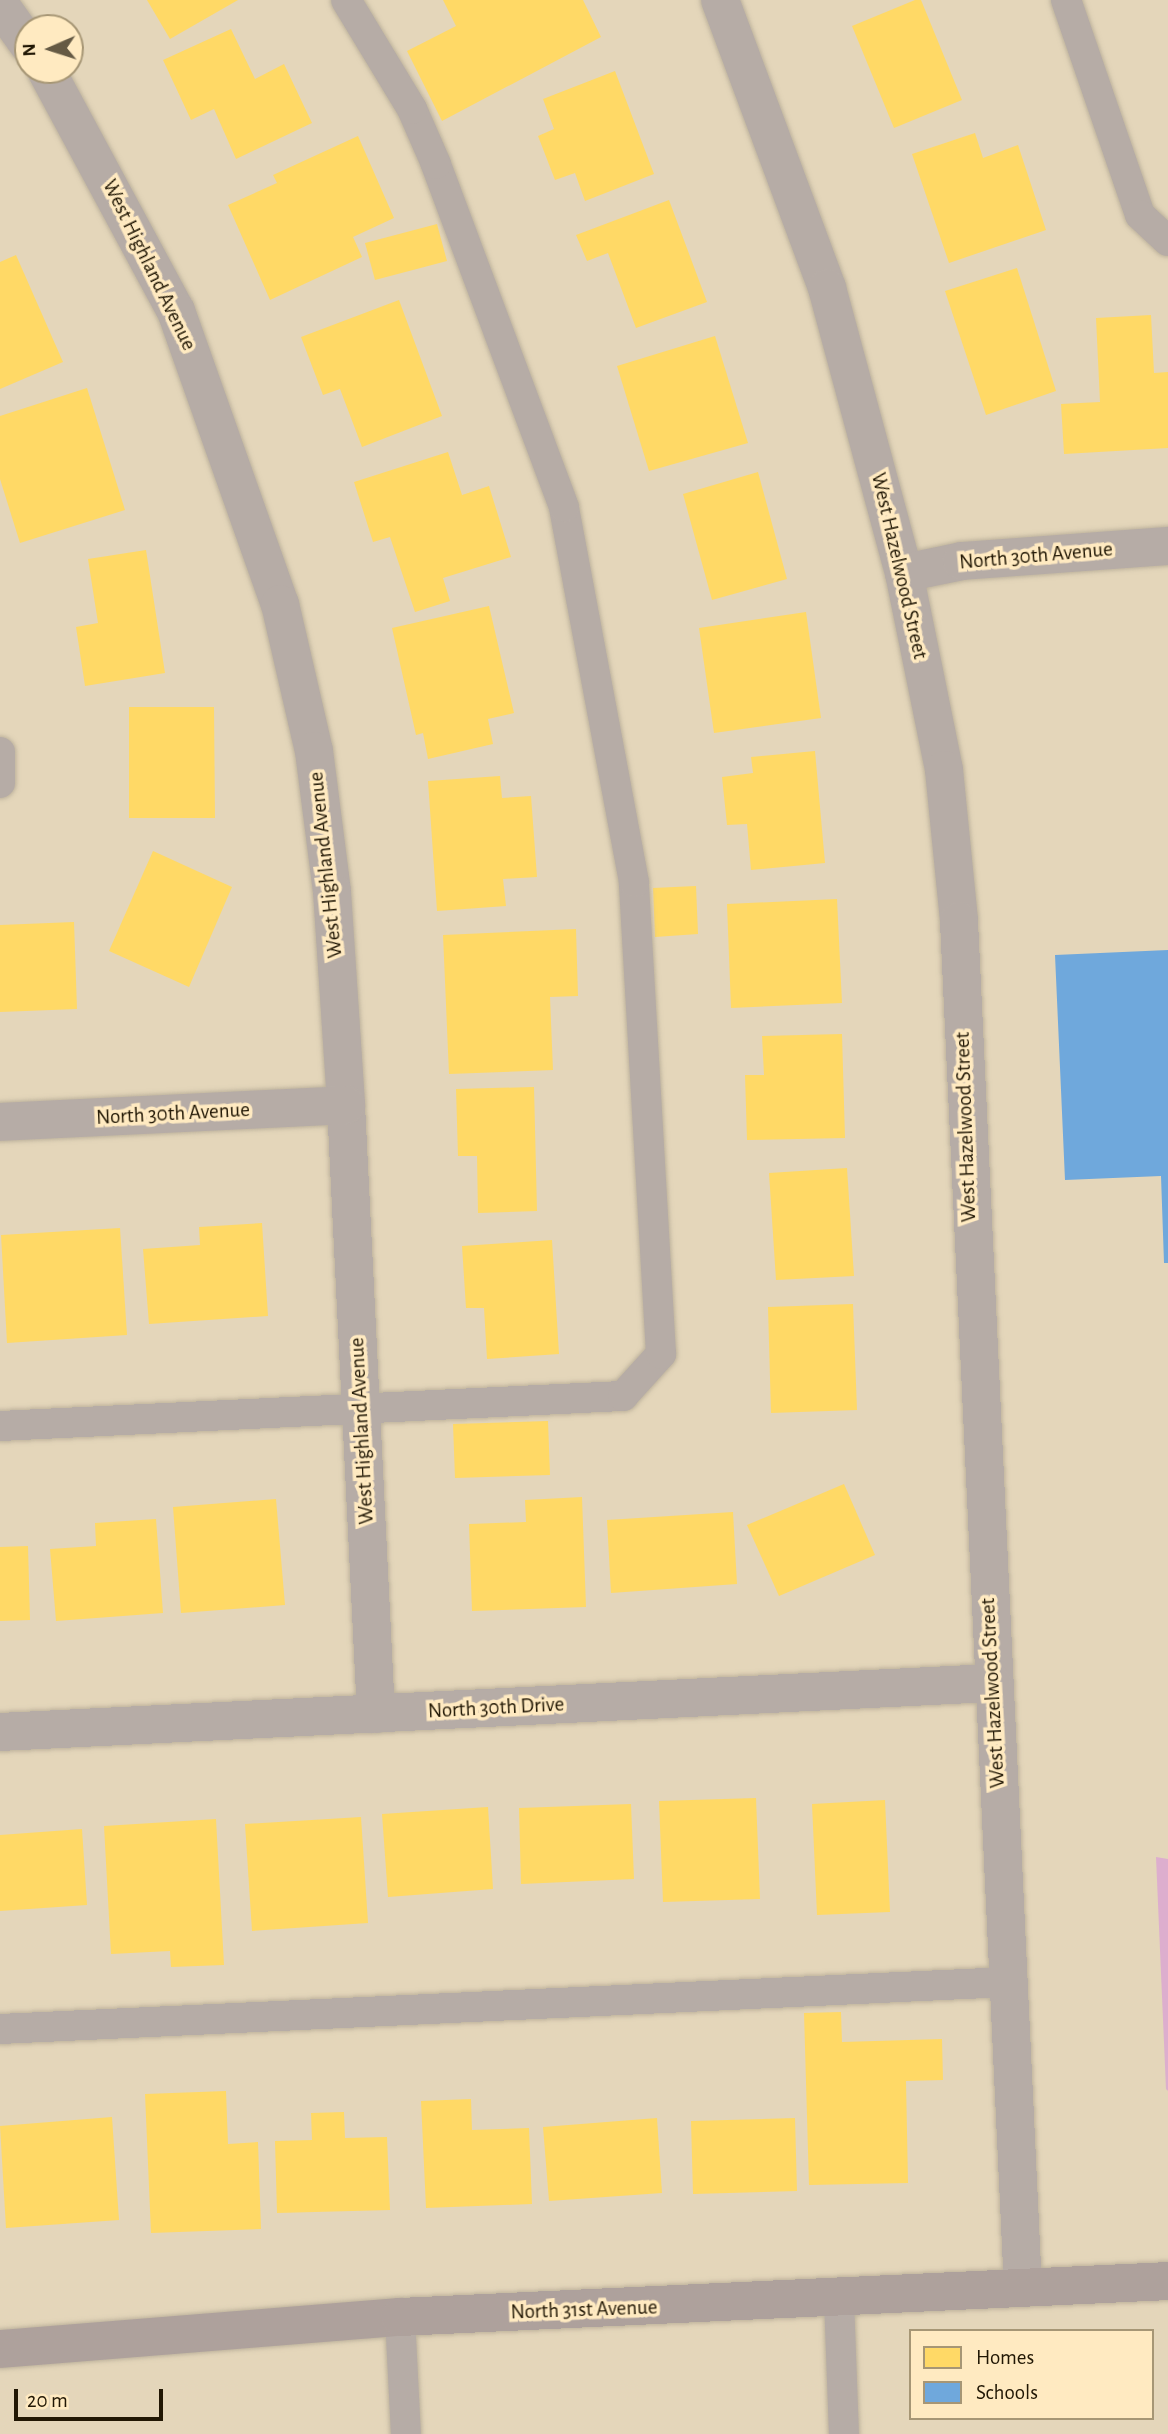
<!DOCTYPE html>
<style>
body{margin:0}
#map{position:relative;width:1168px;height:2434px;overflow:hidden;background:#e4d6ba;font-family:"Alegreya Sans",sans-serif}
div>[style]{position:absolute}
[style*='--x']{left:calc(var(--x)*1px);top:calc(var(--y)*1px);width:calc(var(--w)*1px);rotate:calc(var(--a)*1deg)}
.green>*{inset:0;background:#ddaece}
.homes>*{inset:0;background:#ffd966}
.schools>*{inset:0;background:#6fa8dc}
.roads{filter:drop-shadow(0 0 2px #beb39d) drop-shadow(0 0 2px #beb39d)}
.lane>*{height:30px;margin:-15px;padding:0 15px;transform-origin:15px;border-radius:15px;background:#b6aca6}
.street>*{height:38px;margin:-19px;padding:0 19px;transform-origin:19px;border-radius:19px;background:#b6aca6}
.secondary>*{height:38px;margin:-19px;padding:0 19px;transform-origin:19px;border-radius:19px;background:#aea19c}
span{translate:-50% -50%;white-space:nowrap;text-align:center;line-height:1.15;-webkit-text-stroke:7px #ffeac1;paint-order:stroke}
.street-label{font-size:21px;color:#211704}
.legend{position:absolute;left:909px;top:2329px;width:245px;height:91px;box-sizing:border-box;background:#ffeac1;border:2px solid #a69675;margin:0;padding:9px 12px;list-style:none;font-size:21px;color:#211704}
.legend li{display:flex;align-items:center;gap:14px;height:35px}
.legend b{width:35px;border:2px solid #a69675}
.north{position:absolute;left:14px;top:14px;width:70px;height:70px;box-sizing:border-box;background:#ffeac1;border:2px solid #a69675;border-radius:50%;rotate:267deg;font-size:19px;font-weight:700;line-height:28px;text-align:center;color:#211704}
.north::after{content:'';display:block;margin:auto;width:24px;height:32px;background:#655a44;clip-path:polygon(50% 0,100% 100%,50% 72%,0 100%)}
.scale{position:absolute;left:14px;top:2389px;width:149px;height:32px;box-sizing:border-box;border:4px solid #211704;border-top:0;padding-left:9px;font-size:21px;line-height:24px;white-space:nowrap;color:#211704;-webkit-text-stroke:5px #ffeac1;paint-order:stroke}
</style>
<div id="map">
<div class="green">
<i style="clip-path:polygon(1156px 1857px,1168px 1859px,1168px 2091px,1166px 2089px)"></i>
</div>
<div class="homes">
<i style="clip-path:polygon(147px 0,238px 0,170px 39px)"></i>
<i style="clip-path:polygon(443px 0,583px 0,601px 37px,442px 121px,407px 51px,456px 26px)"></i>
<i style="clip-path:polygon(915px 0,921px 0,962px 100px,894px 128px,852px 26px)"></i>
<i style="clip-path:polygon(231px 29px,255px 79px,284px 64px,312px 123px,236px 159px,214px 109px,191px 120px,163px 60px)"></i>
<i style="clip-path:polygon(615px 71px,654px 174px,585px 201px,575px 173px,555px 180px,538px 136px,554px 129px,543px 99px)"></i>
<i style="clip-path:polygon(975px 133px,983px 158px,1018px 145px,1046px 230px,949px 263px,912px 154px)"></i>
<i style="clip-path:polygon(358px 136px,394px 218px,353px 237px,362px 257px,270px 300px,228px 205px,277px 183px,273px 175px)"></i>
<i style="clip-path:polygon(669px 200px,707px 302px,636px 328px,608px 253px,587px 261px,576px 235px)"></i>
<i style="clip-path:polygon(437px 224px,447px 261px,375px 280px,365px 243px)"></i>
<i style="clip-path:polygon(16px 255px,63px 362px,0 389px,0 262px)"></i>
<i style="clip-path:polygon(1017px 268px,1056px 391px,986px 415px,945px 291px)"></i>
<i style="clip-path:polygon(399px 300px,442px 416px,362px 447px,340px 389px,323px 395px,301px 337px)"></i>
<i style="clip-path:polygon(1151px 315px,1154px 373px,1168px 372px,1168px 448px,1064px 454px,1061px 404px,1100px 402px,1096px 318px)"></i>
<i style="clip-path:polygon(715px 336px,748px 443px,649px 471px,617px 366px)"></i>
<i style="clip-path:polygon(87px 388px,125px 510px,20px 543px,0 479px,0 416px)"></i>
<i style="clip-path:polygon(448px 452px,462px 495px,489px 486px,511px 557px,443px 578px,450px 601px,415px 612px,390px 537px,373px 542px,354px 482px)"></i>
<i style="clip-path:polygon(758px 472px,787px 579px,712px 600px,683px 494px)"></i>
<i style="clip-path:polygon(146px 550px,165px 673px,85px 686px,76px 627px,98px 623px,88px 559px)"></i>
<i style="clip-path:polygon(489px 606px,514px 713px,488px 719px,493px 744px,428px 759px,423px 733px,416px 735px,392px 628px)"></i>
<i style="clip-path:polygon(806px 612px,821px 718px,714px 733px,699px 628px)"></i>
<i style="clip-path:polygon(129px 707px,214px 707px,215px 818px,129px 818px)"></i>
<i style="clip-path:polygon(815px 751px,825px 863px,751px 870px,747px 824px,727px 825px,722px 777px,753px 773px,751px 757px)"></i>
<i style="clip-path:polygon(500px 776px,502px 798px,531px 796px,537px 877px,503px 879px,506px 906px,437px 911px,428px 781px)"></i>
<i style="clip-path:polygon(153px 851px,232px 887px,189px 987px,109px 951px)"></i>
<i style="clip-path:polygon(696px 886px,698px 934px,655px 937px,653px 888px)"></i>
<i style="clip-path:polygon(837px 899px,842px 1003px,731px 1008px,727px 904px)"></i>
<i style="clip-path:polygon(74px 922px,77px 1009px,0 1012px,0 925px)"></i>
<i style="clip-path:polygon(576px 929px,578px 996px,550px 997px,553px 1070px,449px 1074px,443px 935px)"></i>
<i style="clip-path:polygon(842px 1034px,845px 1138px,747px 1140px,745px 1075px,764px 1075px,762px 1036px)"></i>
<i style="clip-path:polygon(534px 1087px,537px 1211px,478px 1213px,477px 1156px,458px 1156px,456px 1089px)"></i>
<i style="clip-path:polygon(847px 1168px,854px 1276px,776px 1280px,769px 1173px)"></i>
<i style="clip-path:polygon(262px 1223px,268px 1316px,149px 1324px,143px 1249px,200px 1245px,199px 1227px)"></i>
<i style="clip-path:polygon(120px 1228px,127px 1335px,7px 1343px,1px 1235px)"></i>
<i style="clip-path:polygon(552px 1240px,559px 1354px,487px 1359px,484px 1308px,466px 1308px,462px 1246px)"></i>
<i style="clip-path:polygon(853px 1304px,857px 1410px,771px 1413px,768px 1307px)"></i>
<i style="clip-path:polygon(548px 1421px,550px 1475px,455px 1478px,453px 1424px)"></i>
<i style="clip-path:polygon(844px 1484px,875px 1555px,779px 1596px,747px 1525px)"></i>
<i style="clip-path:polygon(582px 1497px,586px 1607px,472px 1611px,469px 1524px,526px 1522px,525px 1500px)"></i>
<i style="clip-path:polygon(276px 1499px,285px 1605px,181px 1613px,173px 1507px)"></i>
<i style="clip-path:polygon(733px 1512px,737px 1584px,611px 1593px,607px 1520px)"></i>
<i style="clip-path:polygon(156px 1519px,163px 1613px,56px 1621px,50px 1549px,96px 1546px,95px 1523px)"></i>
<i style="clip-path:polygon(28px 1546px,30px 1620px,0 1621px,0 1547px)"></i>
<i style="clip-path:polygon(756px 1798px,760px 1899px,663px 1902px,659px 1801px)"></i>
<i style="clip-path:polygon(885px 1800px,890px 1912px,817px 1915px,812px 1804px)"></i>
<i style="clip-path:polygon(631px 1804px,634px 1879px,521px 1884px,519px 1808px)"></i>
<i style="clip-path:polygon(488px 1807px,493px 1889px,388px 1897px,382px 1814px)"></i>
<i style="clip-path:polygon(361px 1817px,368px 1923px,252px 1931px,245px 1824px)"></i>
<i style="clip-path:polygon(216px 1819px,224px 1965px,171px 1967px,170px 1951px,111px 1954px,104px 1826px)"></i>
<i style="clip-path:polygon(82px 1829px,87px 1905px,0 1911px,0 1835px)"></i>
<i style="clip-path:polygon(841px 2012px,842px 2042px,942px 2039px,943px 2080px,906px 2081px,908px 2183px,809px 2185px,804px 2013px)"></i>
<i style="clip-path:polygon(226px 2091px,228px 2144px,258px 2142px,261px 2229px,151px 2233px,145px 2094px)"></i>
<i style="clip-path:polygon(471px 2099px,472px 2130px,529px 2128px,532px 2204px,426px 2208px,421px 2101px)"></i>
<i style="clip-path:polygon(344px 2112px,345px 2138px,387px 2137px,390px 2210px,277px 2213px,275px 2141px,312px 2140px,311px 2113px)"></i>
<i style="clip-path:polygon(112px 2117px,119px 2220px,6px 2228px,0 2126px)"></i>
<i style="clip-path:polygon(657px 2118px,662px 2193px,549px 2201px,543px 2127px)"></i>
<i style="clip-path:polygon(795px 2118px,797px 2191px,693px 2194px,691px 2121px)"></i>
</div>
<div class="schools">
<i style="clip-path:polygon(1168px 950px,1168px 1263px,1164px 1263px,1161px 1176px,1065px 1180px,1055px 955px)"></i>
</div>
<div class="roads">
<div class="lane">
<i style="--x:1066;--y:0;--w:227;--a:71"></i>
<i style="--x:1140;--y:215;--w:38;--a:43"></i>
<i style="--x:0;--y:752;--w:31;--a:90"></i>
<i style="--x:0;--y:1426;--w:624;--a:-2.76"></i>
<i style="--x:623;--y:1396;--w:57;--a:-47.9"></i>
<i style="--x:661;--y:1354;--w:473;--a:-93.3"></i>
<i style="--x:634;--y:882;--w:381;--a:-100.6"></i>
<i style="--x:564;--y:507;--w:366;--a:-110.5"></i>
<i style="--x:436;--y:164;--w:60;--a:-113.6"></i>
<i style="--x:412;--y:109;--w:127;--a:-121.2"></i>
<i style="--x:0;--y:2029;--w:1009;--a:-2.67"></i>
<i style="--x:839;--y:2299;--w:135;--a:87.9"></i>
<i style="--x:400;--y:2317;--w:117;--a:87.1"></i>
</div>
<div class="street">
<i style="--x:720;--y:0;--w:307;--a:69.6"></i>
<i style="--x:827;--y:288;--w:295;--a:74.9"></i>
<i style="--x:904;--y:573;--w:201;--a:78.5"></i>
<i style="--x:944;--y:770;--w:152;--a:84.3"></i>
<i style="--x:959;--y:921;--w:1367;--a:87.32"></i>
<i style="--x:0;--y:5;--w:48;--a:54.3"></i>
<i style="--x:46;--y:70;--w:274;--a:61.7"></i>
<i style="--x:176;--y:311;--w:311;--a:70.5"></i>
<i style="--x:280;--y:604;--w:151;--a:77"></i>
<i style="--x:314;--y:751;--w:142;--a:82.7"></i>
<i style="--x:332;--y:892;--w:213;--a:86.2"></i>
<i style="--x:346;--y:1105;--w:610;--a:87.18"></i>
<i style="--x:904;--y:573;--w:59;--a:-11.7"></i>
<i style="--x:962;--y:561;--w:207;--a:-4.2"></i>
<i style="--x:0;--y:1122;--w:346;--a:-2.8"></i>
<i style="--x:0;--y:1732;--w:993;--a:-2.83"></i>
</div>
<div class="secondary">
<i style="--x:0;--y:2349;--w:401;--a:-4.6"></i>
<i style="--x:400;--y:2317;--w:769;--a:-2.68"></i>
</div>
</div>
<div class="street-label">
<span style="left:149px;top:265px;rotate:64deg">West Highland Avenue</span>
<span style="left:1036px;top:556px;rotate:-5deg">North 30th Avenue</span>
<span style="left:899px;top:566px;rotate:77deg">West Hazelwood Street</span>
<span style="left:326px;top:865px;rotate:-96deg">West Highland Avenue</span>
<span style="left:173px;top:1114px;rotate:-3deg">North 30th Avenue</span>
<span style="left:966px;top:1127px;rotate:-92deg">West Hazelwood Street</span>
<span style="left:362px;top:1431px;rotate:-93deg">West Highland Avenue</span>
<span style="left:993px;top:1693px;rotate:-93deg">West Hazelwood Street</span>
<span style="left:496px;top:1708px;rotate:-3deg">North 30th Drive</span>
<span style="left:584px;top:2310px;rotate:-2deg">North 31st Avenue</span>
</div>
<ul class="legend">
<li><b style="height:19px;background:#ffd966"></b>Homes</li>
<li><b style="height:19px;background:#6fa8dc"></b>Schools</li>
</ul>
<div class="north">N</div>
<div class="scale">20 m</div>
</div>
